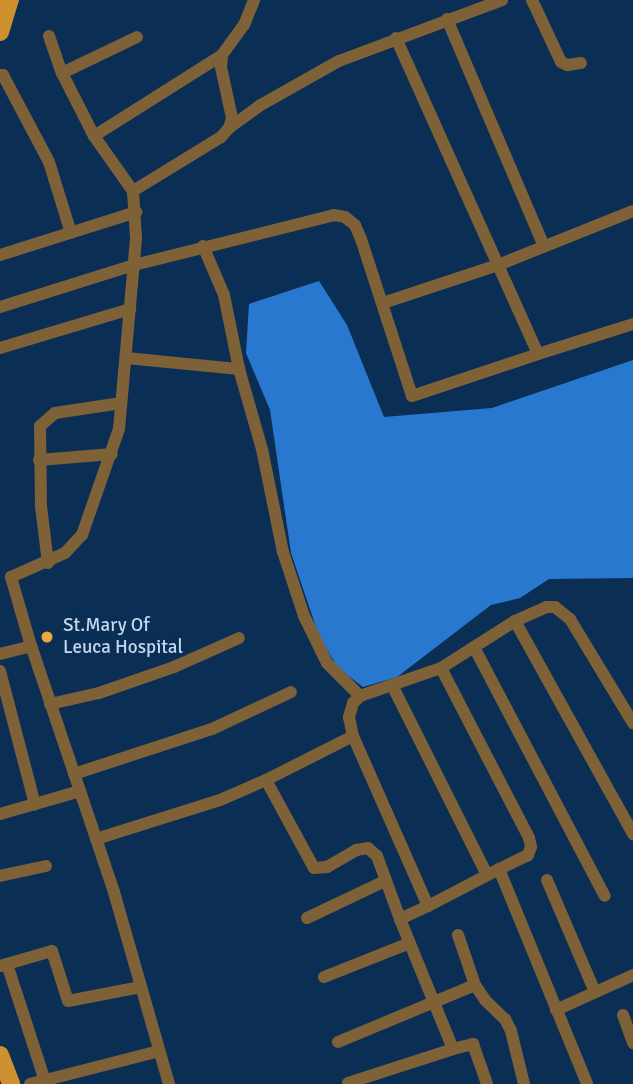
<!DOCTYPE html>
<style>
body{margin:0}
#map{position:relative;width:633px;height:1084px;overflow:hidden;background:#0b2e55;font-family:Signika,sans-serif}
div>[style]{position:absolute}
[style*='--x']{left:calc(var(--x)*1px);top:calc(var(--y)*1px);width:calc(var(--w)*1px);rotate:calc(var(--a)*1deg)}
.water>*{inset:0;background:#2978cf}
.minor>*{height:12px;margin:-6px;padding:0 6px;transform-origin:6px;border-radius:6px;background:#7f6138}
.primary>*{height:18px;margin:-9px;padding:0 9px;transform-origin:9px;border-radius:9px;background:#cf9130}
.dots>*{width:19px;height:19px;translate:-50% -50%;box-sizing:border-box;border:4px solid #0b2e55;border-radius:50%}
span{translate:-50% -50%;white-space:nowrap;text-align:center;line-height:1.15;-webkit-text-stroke:7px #0b2e55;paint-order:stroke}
.poi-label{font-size:19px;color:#c3d7ef}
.left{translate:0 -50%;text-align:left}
</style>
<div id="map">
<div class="water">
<i style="clip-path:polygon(319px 281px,347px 325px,384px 417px,492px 408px,633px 360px,633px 578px,549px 579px,520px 598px,491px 605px,397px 677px,363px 687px,338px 668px,319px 636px,291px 553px,270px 410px,246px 353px,249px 304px)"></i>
</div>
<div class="minor">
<i style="--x:532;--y:0;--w:68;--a:64.9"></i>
<i style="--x:561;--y:62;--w:7;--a:27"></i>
<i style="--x:567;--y:65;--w:14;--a:-8"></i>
<i style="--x:447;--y:19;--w:247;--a:66.9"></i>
<i style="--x:49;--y:36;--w:39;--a:71"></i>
<i style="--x:62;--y:73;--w:71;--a:63.1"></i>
<i style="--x:94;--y:136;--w:67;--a:54.7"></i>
<i style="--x:396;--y:38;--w:346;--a:65.8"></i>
<i style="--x:538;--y:354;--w:100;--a:-17.5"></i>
<i style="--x:62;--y:73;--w:83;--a:-25.6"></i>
<i style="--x:0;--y:75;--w:3;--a:0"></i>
<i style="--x:3;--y:75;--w:98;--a:62.1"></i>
<i style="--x:49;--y:162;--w:74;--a:72.8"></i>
<i style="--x:229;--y:128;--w:37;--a:-36"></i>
<i style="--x:259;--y:106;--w:92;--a:-29.4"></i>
<i style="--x:339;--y:61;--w:174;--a:-20.5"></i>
<i style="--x:94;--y:136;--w:151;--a:-32.3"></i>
<i style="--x:203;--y:246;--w:53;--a:66.8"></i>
<i style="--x:224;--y:295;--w:76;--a:78.5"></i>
<i style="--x:239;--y:369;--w:83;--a:74"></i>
<i style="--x:262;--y:449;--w:105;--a:78.5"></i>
<i style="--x:283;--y:552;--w:67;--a:71.8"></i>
<i style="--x:304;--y:616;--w:52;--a:63.9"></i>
<i style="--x:327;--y:663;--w:47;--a:45"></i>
<i style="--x:0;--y:255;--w:143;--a:-17.5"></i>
<i style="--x:383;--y:303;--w:121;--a:-18.3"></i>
<i style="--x:498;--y:265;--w:145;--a:-21.8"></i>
<i style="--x:0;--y:307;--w:140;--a:-17.4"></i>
<i style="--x:134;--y:265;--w:206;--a:-14"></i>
<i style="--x:334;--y:215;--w:11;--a:10"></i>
<i style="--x:345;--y:217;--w:13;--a:39"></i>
<i style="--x:355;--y:225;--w:15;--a:67"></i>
<i style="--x:361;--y:239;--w:165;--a:72"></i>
<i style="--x:412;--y:396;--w:133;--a:-18.4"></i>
<i style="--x:0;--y:348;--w:136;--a:-16.7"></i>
<i style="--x:126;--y:358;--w:114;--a:5.6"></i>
<i style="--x:39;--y:460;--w:73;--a:-4.7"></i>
<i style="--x:48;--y:563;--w:57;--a:-97"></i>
<i style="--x:41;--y:506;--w:80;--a:-90.7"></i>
<i style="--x:40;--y:426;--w:20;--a:-41"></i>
<i style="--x:55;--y:413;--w:67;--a:-8.6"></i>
<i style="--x:515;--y:621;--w:244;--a:61"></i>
<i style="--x:474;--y:647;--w:281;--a:62.3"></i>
<i style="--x:0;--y:654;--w:32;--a:-14"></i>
<i style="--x:441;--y:668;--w:191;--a:62.6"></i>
<i style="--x:529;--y:838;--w:9;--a:77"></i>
<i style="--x:531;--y:847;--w:9;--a:111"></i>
<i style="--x:528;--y:855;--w:32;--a:154"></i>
<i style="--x:0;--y:671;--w:138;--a:75.3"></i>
<i style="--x:393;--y:687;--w:210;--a:63.4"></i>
<i style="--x:50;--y:704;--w:50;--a:-12.7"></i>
<i style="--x:99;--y:693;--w:79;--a:-19.1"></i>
<i style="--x:174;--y:667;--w:71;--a:-24"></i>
<i style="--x:353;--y:736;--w:186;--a:66.2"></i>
<i style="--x:428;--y:906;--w:80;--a:-27.5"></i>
<i style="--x:499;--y:869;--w:232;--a:67.7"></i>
<i style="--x:74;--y:774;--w:145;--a:-18.1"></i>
<i style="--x:212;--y:729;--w:87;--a:-25.1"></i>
<i style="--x:266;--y:780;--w:100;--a:61.4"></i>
<i style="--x:314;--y:868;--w:13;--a:-4"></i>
<i style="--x:327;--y:867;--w:34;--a:-30"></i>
<i style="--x:356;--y:850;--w:12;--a:-9"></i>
<i style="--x:368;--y:848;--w:12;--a:42"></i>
<i style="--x:377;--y:856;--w:67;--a:69.9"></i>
<i style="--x:400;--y:919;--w:31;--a:-25"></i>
<i style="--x:0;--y:814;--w:83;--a:-16"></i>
<i style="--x:96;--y:839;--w:130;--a:-17.5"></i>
<i style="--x:220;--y:800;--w:50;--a:-23.5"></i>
<i style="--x:266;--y:780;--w:97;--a:-26.8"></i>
<i style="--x:353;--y:736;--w:19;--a:-102"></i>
<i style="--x:349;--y:717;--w:15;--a:-74"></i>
<i style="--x:353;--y:703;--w:10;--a:-45"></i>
<i style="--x:360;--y:696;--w:86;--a:-19.1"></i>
<i style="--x:441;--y:668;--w:88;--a:-32.4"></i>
<i style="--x:515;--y:621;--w:34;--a:-24"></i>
<i style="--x:546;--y:607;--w:9;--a:0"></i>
<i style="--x:555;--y:607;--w:19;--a:39"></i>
<i style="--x:570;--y:619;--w:122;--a:58.8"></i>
<i style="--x:0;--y:876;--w:47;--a:-12.3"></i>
<i style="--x:547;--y:880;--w:122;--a:66.8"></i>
<i style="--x:307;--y:918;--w:86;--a:-25.4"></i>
<i style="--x:458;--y:935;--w:53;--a:71.2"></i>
<i style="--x:475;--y:985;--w:18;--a:56"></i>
<i style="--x:485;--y:1000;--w:28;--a:44"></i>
<i style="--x:505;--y:1019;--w:13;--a:63"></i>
<i style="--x:511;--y:1031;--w:55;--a:76.2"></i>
<i style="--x:7;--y:964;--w:123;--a:72"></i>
<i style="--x:0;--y:966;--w:54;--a:-16.1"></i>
<i style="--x:52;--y:951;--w:52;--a:72.3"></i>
<i style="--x:68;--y:1001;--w:74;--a:-10.9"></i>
<i style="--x:324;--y:977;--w:92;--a:-21.6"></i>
<i style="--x:556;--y:1010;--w:85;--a:-24.4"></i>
<i style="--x:623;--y:1015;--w:30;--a:70"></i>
<i style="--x:338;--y:1042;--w:148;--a:-22.6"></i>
<i style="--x:453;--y:1049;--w:21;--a:-14"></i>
<i style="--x:473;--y:1044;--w:42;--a:70.7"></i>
<i style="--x:348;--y:1083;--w:110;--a:-17.9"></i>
<i style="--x:453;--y:1049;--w:140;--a:-112.2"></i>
<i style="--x:30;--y:1084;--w:133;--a:-14.3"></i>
<i style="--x:169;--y:1084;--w:200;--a:-106"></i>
<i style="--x:114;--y:892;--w:260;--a:-108.6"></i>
<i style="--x:31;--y:646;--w:72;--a:-106.2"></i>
<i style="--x:11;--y:577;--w:59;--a:-24"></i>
<i style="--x:65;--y:553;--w:25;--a:-47"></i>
<i style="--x:82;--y:535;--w:112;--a:-70.8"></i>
<i style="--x:119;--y:429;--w:192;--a:-84.9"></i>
<i style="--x:136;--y:238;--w:47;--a:-93.7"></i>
<i style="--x:133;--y:191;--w:103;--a:-31.5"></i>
<i style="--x:221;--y:137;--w:12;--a:-48"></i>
<i style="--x:229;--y:128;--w:10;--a:-73"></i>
<i style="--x:232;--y:118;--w:52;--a:-102.2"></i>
<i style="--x:221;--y:67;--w:12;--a:-85"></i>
<i style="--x:222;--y:55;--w:37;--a:-54"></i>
<i style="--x:244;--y:25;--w:27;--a:-68"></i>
</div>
<div class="primary">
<i style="--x:0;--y:32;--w:34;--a:-73"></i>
<i style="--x:0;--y:1055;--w:31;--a:69"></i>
</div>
<div class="dots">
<i style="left:47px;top:637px;background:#eda83c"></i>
</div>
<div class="poi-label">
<span class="left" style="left:63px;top:637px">St.Mary Of<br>Leuca Hospital</span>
</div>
</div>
